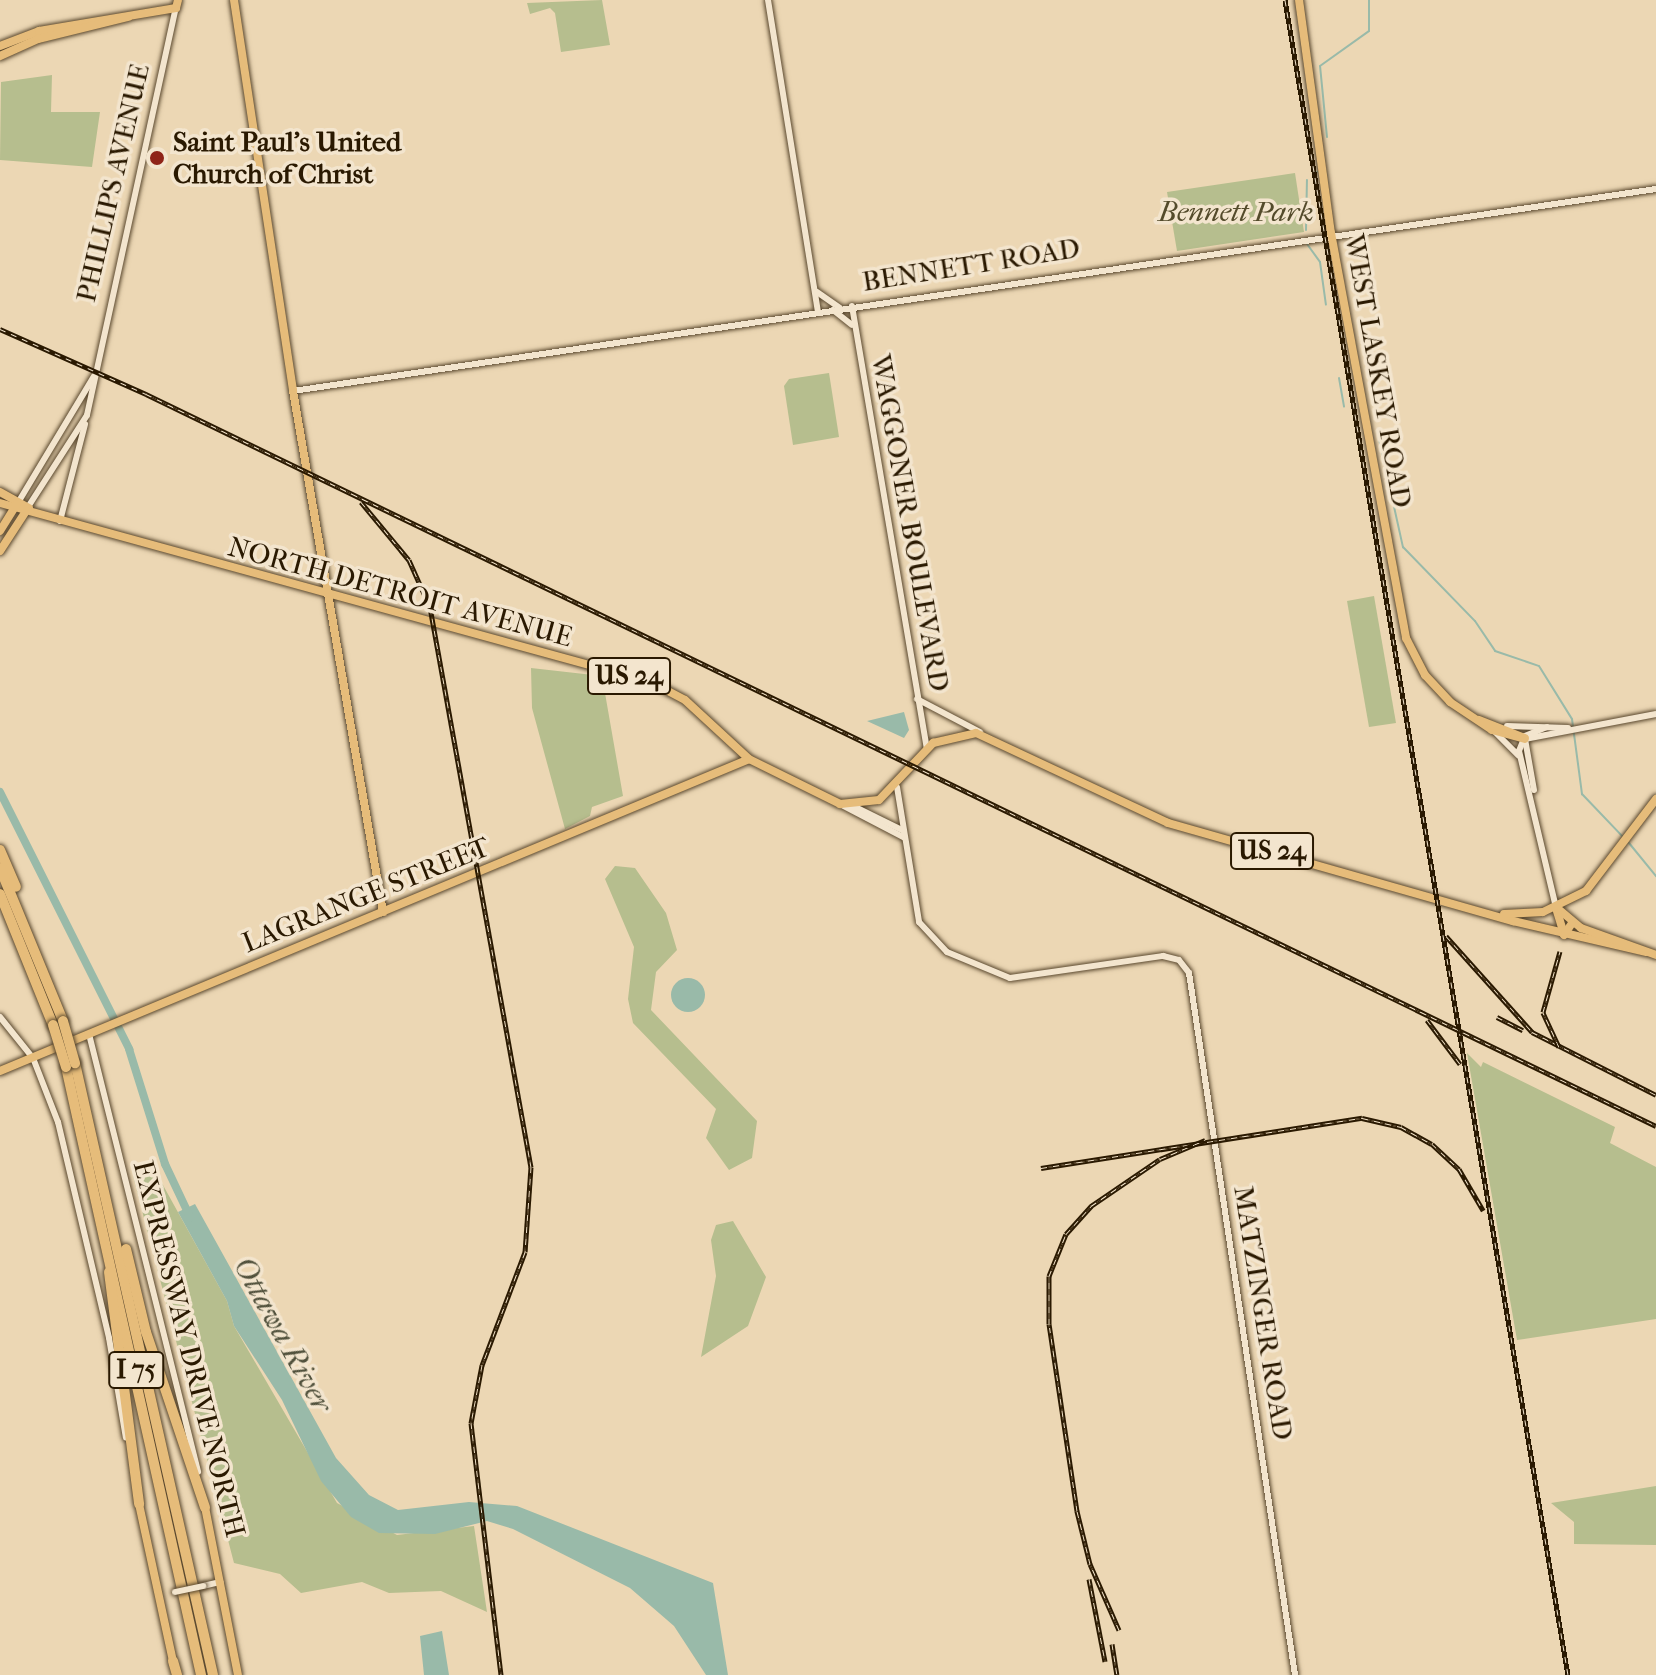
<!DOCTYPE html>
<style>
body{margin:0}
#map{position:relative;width:1656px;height:1675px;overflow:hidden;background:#ecd7b4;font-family:"IM FELL French Canon",serif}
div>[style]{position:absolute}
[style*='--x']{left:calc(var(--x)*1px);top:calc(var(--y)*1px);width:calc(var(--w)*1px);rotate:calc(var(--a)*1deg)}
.green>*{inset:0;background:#b6be8e}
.water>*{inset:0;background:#99baa9}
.round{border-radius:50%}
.stream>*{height:2px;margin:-1px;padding:0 1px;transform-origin:1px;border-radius:1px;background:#99baa9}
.river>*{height:8px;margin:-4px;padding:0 4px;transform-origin:4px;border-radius:4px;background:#99baa9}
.roads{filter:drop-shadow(0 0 2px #5a482e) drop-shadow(0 0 2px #5a482e)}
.minor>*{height:6px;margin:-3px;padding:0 3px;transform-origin:3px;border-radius:3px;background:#f3e5ce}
.major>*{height:8px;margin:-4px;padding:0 4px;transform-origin:4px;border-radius:4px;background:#e6bc7a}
.highway>*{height:10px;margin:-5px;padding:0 5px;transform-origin:5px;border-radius:5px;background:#e6bc7a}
.rail>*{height:5px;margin-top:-2.5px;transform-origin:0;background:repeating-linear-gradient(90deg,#f3e5ce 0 6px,#2a1901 0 12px);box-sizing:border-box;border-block:2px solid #2a1901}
.bridges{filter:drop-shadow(0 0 2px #5a482e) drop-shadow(0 0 2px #5a482e)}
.minor-bridge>*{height:6px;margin:-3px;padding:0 3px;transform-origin:3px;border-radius:3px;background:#f3e5ce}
.highway-bridge>*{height:10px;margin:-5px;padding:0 5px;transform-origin:5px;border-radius:5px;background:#e6bc7a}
.dots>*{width:22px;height:22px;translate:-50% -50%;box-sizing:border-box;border:4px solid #f3e5ce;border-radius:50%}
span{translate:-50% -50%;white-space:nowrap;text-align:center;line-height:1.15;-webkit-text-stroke:7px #f3e5ce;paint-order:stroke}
.shield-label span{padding:2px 6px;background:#f3e5ce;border:2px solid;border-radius:6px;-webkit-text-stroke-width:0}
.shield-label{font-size:26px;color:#2a1901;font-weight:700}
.poi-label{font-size:28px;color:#2a1901;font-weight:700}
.left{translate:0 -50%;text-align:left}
.street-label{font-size:28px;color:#2a1901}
.park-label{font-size:28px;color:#544b2b;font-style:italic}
.water-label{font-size:30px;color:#51513c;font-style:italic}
</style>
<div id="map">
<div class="green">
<i style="clip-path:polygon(602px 0,610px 45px,561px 52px,555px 13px,550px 8px,530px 14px,527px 3px)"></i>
<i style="clip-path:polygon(52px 75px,51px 112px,100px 112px,92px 167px,0 160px,1px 82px)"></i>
<i style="clip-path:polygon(1295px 173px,1304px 232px,1177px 251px,1167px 192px)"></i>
<i style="clip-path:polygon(829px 373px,839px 437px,793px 445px,784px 386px,789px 379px)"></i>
<i style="clip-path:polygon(1374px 596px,1396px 723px,1369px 727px,1347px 601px)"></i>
<i style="clip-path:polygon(531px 668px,602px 676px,623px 796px,592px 807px,590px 816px,565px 829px,532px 708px)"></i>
<i style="clip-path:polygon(615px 866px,635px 868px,666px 913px,677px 950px,656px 972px,651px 1010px,757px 1121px,752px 1158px,729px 1170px,706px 1138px,716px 1109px,633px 1023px,628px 999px,634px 947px,605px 879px)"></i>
<i style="clip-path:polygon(1467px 1053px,1481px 1067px,1483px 1062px,1615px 1127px,1610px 1143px,1656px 1167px,1656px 1319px,1517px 1340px)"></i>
<i style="clip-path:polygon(153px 1167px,227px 1301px,234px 1326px,337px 1503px,397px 1535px,474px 1526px,487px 1612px,441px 1591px,389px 1593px,362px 1582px,301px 1593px,280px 1574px,234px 1563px,133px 1176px)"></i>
<i style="clip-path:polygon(733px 1221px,766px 1277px,748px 1326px,701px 1357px,716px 1276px,711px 1240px,716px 1225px)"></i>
<i style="clip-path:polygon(1656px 1486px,1656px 1545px,1574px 1544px,1574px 1522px,1551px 1503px)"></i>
</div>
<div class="water">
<i style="clip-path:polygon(904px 712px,909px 730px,904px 738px,867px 721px)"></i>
<i class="round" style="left:671px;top:978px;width:34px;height:34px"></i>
<i style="clip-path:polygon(195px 1204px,336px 1458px,369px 1495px,398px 1510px,469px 1502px,517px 1506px,713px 1583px,728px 1675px,706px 1675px,674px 1626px,630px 1588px,513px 1529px,487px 1521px,435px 1534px,379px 1533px,351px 1517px,321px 1481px,282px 1400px,234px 1326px,227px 1301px,178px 1212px)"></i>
<i style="clip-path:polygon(442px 1631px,449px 1675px,424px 1675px,420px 1636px)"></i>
</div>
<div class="stream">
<i style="--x:1327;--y:137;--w:71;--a:-95.6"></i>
<i style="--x:1320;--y:66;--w:60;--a:-35.5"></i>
<i style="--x:1369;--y:31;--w:31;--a:-90"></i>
<i style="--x:1315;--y:174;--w:3;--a:-45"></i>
<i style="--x:1306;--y:230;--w:50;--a:-88.9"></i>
<i style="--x:1307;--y:244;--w:22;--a:54"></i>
<i style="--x:1320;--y:262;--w:43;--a:82.1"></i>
<i style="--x:1339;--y:378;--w:29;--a:80"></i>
<i style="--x:1379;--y:439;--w:111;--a:77.5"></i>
<i style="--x:1403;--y:547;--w:103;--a:45.8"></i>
<i style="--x:1475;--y:621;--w:36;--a:56"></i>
<i style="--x:1495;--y:651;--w:46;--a:18.8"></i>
<i style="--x:1539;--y:666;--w:62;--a:58.1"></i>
<i style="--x:1572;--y:719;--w:76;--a:82.4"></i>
<i style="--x:1582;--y:794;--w:61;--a:46.3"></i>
<i style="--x:1629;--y:843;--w:43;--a:50.7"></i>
</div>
<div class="river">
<i style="--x:0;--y:792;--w:288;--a:63.3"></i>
<i style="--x:129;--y:1049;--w:121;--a:72.6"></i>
<i style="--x:165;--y:1164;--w:59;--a:64.7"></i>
</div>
<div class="roads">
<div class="minor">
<i style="--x:768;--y:0;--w:315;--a:80.9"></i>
<i style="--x:817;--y:292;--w:28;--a:35"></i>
<i style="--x:852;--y:306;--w:448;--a:80.4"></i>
<i style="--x:833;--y:310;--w:24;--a:38"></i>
<i style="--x:293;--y:391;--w:1378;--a:-8.43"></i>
<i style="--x:19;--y:501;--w:146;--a:-59"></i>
<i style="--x:28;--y:507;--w:109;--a:-57.3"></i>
<i style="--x:87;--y:415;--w:417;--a:-77.7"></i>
<i style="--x:60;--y:521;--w:100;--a:-75.5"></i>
<i style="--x:917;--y:699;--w:71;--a:27.6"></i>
<i style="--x:1507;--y:726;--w:61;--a:1.9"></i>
<i style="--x:1547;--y:727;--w:24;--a:158"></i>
<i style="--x:1525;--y:736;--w:16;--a:112"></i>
<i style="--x:1519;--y:751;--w:160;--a:76.7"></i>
<i style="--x:1495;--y:732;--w:33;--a:45"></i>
<i style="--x:897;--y:787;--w:137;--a:80.7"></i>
<i style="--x:919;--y:922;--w:41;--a:47"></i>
<i style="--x:947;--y:952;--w:68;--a:22.4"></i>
<i style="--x:1010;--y:978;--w:155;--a:-8.2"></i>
<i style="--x:1163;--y:956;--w:16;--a:14"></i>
<i style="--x:1179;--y:960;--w:16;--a:52"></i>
<i style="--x:1189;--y:973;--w:710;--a:81.41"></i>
<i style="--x:1534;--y:790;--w:52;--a:-100"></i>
<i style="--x:1525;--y:739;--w:133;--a:-10.8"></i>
<i style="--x:840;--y:804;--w:73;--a:27.6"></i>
<i style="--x:849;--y:804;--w:61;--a:26.1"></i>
<i style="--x:0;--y:1017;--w:53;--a:51.2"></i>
<i style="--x:33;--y:1058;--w:69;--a:68.7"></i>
<i style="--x:58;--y:1122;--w:222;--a:76.7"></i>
<i style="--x:109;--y:1338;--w:101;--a:80.4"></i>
<i style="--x:89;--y:1034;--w:451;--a:76"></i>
<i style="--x:203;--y:1586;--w:18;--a:-13"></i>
</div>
<div class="major">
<i style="--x:234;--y:0;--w:395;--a:81.4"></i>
<i style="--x:293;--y:391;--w:529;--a:80.2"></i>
<i style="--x:1299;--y:0;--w:235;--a:82.2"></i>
<i style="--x:1331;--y:233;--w:412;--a:79.5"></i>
<i style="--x:1406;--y:638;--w:42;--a:62.8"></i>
<i style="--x:1425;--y:675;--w:37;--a:47"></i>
<i style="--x:1450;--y:702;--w:50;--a:33.7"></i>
<i style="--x:1492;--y:730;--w:34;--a:15"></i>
<i style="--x:0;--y:46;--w:42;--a:-21"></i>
<i style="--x:39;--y:31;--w:139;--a:-9.5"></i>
<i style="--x:176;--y:8;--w:8;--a:-76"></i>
<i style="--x:0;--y:56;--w:42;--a:-24.1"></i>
<i style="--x:38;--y:39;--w:93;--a:-13.7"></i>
<i style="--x:0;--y:492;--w:33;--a:29"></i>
<i style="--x:0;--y:503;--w:675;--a:15.37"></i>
<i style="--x:651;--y:682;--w:38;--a:28"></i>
<i style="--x:685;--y:700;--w:87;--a:42.7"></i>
<i style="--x:749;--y:759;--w:102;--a:26.3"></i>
<i style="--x:840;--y:804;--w:39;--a:-6"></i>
<i style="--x:879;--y:800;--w:79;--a:-46.5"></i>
<i style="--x:933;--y:743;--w:44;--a:-13.1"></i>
<i style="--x:976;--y:733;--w:212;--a:25.1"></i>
<i style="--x:1168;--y:823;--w:359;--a:15.9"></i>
<i style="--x:1513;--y:921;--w:137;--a:13.1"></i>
<i style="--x:0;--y:531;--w:31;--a:-58"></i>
<i style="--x:0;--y:551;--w:51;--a:-56.9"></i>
<i style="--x:1479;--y:720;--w:49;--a:21.4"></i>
<i style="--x:1556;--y:907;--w:33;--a:40"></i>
<i style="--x:1581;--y:928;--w:80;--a:19.8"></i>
<i style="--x:1556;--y:908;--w:28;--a:73"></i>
<i style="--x:1564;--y:935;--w:14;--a:-56"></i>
<i style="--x:1504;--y:914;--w:39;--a:-3"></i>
<i style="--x:1543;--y:912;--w:48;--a:-26"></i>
<i style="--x:1586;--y:891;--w:116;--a:-52.7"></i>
<i style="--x:0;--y:1071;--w:811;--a:-22.61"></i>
<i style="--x:139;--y:1504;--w:166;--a:77.8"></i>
<i style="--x:205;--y:1507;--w:171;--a:78.9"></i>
</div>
<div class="highway">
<i style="--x:0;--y:850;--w:40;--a:66.6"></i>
<i style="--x:0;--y:868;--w:165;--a:67.6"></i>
<i style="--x:0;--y:894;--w:141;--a:68"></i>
<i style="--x:75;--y:1063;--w:627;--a:77.29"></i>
<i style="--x:66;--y:1067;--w:623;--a:77.48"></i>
<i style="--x:126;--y:1249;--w:85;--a:76.5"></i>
<i style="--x:146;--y:1332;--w:185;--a:71.4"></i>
<i style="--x:109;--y:1272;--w:234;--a:82.6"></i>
<i style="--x:173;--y:1661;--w:15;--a:74"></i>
</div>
</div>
<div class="rail">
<i style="--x:1285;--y:0;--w:1699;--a:80.41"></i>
<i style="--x:0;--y:329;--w:160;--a:24"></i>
<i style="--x:146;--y:394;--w:1678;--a:25.86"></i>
<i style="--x:361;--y:502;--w:75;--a:50.4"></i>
<i style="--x:409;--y:560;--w:51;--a:65.9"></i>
<i style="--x:430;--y:607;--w:569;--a:79.78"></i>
<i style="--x:531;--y:1167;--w:85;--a:94"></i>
<i style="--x:525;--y:1252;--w:121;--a:110.8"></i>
<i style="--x:482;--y:1365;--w:59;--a:100.7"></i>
<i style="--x:471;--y:1423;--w:254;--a:83.2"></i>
<i style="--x:1446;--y:936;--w:129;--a:48.1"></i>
<i style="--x:1532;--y:1032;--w:139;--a:26.9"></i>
<i style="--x:1497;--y:1017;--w:29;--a:27"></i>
<i style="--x:1427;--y:1020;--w:55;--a:53.1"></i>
<i style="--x:1559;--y:1047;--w:38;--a:-115"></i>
<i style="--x:1543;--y:1012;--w:63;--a:-74.4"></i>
<i style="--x:1041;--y:1168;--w:325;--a:-8.9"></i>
<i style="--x:1362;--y:1118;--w:40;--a:13"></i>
<i style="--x:1401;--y:1127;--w:35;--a:29"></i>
<i style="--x:1432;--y:1144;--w:37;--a:43"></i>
<i style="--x:1459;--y:1169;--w:48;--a:59.7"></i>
<i style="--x:1089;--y:1579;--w:84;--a:79"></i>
<i style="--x:1119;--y:1630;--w:72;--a:-113.7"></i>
<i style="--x:1090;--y:1564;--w:55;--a:-103.8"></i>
<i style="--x:1077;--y:1511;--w:189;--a:-98.5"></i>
<i style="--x:1049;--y:1324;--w:48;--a:-90"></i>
<i style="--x:1049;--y:1276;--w:45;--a:-68"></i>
<i style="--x:1066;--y:1234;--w:38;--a:-48"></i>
<i style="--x:1091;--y:1206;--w:83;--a:-34.3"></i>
<i style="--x:1160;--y:1159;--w:49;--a:-22.9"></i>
<i style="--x:1112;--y:1644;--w:31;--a:81"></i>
</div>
<div class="bridges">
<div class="minor-bridge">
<i style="--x:175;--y:1592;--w:29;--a:-12"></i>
</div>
<div class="highway-bridge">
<i style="--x:63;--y:1021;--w:44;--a:74.1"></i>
<i style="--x:53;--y:1025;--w:44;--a:72.8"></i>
</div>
</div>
<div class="dots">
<i style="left:157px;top:158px;background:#8f2418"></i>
</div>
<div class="shield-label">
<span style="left:629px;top:676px">US 24</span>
<span style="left:1272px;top:851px">US 24</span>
<span style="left:136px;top:1370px">I 75</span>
</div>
<div class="poi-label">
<span class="left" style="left:173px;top:158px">Saint Paul's United<br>Church of Christ</span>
</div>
<div class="street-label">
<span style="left:113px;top:183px;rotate:-77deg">PHILLIPS AVENUE</span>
<span style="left:971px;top:265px;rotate:-9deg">BENNETT ROAD</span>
<span style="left:1378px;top:371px;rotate:80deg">WEST LASKEY ROAD</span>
<span style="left:910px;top:523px;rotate:80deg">WAGGONER BOULEVARD</span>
<span style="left:400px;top:592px;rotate:15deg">NORTH DETROIT AVENUE</span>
<span style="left:366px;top:895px;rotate:-22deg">LAGRANGE STREET</span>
<span style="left:1263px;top:1313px;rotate:81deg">MATZINGER ROAD</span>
<span style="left:189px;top:1349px;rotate:76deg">EXPRESSWAY DRIVE NORTH</span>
</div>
<div class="park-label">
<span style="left:1236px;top:212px">Bennett Park</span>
</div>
<div class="water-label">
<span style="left:282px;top:1335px;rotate:61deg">Ottawa River</span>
</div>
</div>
